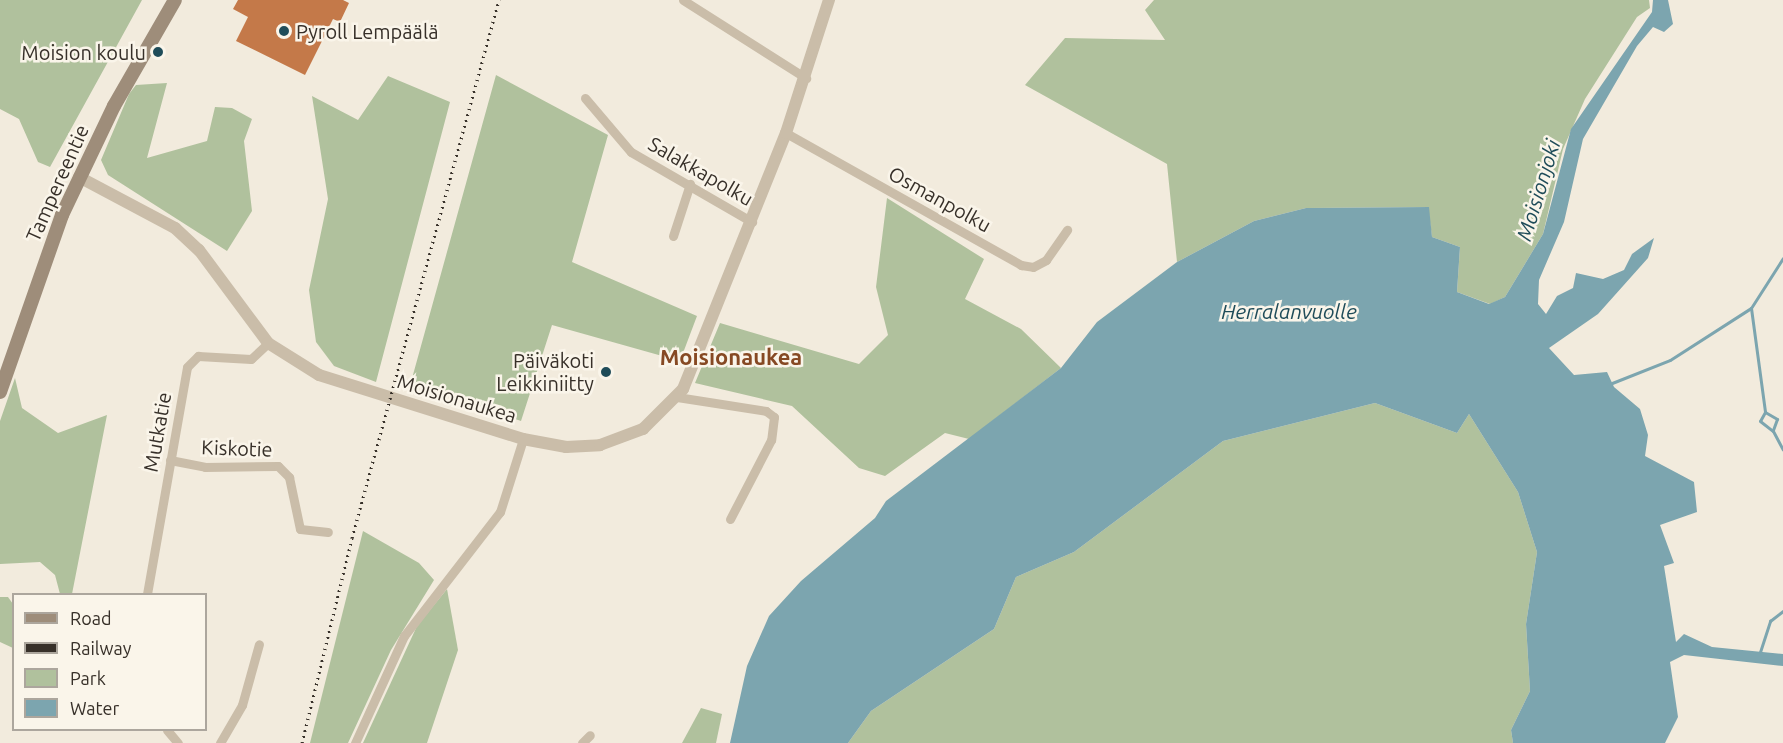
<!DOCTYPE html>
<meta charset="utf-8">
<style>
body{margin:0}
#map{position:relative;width:1783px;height:743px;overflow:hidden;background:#f2ebdd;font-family:Ubuntu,sans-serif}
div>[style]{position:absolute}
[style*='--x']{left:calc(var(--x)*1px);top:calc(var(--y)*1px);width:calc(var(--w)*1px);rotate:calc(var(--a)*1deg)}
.green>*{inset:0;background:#b0c19d}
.water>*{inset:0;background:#7ca5af}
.stream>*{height:3px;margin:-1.5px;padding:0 1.5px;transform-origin:1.5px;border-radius:1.5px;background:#7ca5af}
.building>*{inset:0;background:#c47949}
.minor>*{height:9px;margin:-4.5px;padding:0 4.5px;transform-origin:4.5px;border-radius:4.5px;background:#cabda9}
.tertiary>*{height:12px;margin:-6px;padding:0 6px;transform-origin:6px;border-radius:6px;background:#cabda9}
.secondary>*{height:14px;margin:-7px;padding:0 7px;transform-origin:7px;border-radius:7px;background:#9e8d7a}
.rail>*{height:3px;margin-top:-1.5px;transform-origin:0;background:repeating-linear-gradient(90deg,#373029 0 1.5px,transparent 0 6px)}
.dots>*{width:16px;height:16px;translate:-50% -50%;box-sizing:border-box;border:3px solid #faf5ea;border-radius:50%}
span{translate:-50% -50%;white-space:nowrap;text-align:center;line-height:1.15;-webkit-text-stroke:5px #faf5ea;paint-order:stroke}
.poi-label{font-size:20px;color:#373029}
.left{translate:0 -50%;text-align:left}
.right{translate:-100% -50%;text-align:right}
.street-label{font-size:20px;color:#373029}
.water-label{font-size:21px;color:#1f4c59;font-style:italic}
.quarter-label{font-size:22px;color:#864923;font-weight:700}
.legend{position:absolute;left:12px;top:593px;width:195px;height:138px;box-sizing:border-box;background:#faf5ea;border:2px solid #aca69d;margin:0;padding:8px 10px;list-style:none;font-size:18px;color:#373029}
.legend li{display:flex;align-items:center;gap:12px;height:30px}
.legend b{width:30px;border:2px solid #aca69d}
</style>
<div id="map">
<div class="green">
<i style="clip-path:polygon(0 0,142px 0,50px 167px,38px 162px,19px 119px,0 109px)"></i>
<i style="clip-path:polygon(1154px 0,1649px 0,1650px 8px,1637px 17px,1585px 99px,1563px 149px,1543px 234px,1505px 297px,1490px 304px,1457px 292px,1460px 247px,1432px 237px,1428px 207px,1306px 208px,1254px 221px,1177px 262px,1167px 164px,1025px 85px,1065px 38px,1165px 40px,1145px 10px)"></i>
<i style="clip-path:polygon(496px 75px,608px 135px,572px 262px,697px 316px,680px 361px,552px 325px,521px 421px,411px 382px)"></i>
<i style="clip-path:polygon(388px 76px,450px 102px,376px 382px,334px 366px,316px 342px,309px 290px,328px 199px,312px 96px,358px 120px)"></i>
<i style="clip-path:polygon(167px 83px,147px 158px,207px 141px,215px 107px,232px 108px,252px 119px,244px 141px,252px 211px,227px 251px,108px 175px,101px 160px,129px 94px,136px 85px)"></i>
<i style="clip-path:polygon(887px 198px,984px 259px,965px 299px,1021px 329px,1061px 368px,969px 439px,945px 433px,885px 476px,859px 468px,792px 406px,695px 383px,720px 323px,859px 364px,888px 335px,876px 287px)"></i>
<i style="clip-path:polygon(15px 378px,22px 408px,58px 433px,107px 415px,72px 594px,60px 594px,55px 575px,40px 562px,0 564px,0 421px)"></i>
<i style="clip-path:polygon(1375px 403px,1457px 433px,1469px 414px,1518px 492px,1537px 552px,1526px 624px,1530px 691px,1511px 730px,1513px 743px,848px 743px,871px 711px,994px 629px,1016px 577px,1074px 552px,1223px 441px)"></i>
<i style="clip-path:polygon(363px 531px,419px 563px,434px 580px,391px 650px,348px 743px,310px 743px)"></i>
<i style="clip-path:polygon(447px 589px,458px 650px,427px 743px,363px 743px,417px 626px)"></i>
<i style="clip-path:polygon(0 597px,8px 597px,13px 604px,13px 648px,0 642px)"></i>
<i style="clip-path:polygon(701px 708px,722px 714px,716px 743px,682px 743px)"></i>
</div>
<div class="water">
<i style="clip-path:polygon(1653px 0,1668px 0,1673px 24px,1664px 32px,1653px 27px,1637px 46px,1583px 139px,1564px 222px,1539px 280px,1538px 304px,1546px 314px,1557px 296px,1573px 288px,1576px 273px,1603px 279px,1624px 270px,1632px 254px,1654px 238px,1648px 258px,1598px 314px,1549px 348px,1574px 375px,1607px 372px,1614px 387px,1640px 409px,1648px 435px,1645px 456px,1694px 482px,1697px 512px,1660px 525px,1674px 563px,1664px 566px,1676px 642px,1684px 634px,1712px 647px,1783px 654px,1783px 666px,1684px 655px,1670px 662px,1678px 717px,1665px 743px,1513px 743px,1511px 730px,1530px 691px,1526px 624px,1537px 552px,1518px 492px,1469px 414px,1457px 433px,1375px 403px,1223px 441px,1074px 552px,1016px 577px,994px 629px,871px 711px,848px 743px,730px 743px,747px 666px,769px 616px,801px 581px,875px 518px,886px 501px,1061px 368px,1097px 322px,1177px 262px,1254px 221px,1306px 208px,1429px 207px,1432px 237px,1460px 247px,1457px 292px,1489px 304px,1505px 297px,1543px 234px,1571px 129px,1652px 12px)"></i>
</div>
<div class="stream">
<i style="--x:1751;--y:308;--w:105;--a:82.3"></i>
<i style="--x:1765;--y:412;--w:10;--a:119"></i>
<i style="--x:1760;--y:421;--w:16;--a:38"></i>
<i style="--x:1773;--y:431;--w:21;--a:62"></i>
<i style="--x:1612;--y:383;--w:62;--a:-21.6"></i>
<i style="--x:1670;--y:360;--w:96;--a:-32.7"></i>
<i style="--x:1751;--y:308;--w:59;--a:-57.4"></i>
<i style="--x:1765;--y:412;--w:14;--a:30"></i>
<i style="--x:1777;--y:419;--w:12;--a:110"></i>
<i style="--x:1760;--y:652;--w:33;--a:-72"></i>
<i style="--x:1770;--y:621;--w:16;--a:-38"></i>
</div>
<div class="building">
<i style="clip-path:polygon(238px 0,343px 0,349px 3px,340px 22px,333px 19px,305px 75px,236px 41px,248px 17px,233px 9px)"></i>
</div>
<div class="minor">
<i style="--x:683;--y:0;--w:146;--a:32.4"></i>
<i style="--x:585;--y:98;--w:71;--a:49.6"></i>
<i style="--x:631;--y:152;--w:140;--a:30"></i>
<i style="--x:786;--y:133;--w:270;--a:29.3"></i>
<i style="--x:1021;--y:265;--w:12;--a:9"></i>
<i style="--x:1033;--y:267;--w:15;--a:-28"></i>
<i style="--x:1046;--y:260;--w:37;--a:-55"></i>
<i style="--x:673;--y:236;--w:55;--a:-71.9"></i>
<i style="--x:677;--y:397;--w:90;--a:8.9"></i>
<i style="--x:766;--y:411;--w:10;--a:37"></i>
<i style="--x:774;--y:417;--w:23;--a:97"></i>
<i style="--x:771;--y:440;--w:89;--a:117.4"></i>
<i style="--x:170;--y:460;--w:36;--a:11"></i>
<i style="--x:205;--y:467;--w:73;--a:-0.8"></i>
<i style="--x:278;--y:466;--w:16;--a:45"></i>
<i style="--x:289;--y:477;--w:53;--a:78.1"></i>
<i style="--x:300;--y:529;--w:28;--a:6"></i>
<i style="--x:147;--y:594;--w:230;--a:-80"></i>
<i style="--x:187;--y:367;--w:16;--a:-45"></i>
<i style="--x:198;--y:356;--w:53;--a:3.2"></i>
<i style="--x:251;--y:359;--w:23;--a:-43"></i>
<i style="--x:167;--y:730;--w:17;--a:50"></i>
<i style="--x:220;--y:743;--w:44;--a:-59.9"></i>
<i style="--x:242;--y:705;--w:63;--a:-74.4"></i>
<i style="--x:355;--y:743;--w:118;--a:-65.4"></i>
<i style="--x:404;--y:636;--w:157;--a:-52.3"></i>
<i style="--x:500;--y:512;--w:77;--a:-72.5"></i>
<i style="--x:582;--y:743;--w:11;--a:-45"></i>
</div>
<div class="tertiary">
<i style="--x:79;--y:177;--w:109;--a:28"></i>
<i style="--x:175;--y:228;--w:33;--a:43"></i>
<i style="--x:199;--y:250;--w:116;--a:53.4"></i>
<i style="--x:268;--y:343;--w:60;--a:32.1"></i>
<i style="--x:319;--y:375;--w:214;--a:17.4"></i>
<i style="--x:523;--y:439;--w:44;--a:10.5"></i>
<i style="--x:566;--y:447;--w:34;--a:-3"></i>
<i style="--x:600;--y:445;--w:46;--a:-20.4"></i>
<i style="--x:643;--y:429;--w:57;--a:-45"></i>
<i style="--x:683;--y:389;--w:276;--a:-68.1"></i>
<i style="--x:786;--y:133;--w:140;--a:-72.1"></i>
</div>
<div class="secondary">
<i style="--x:0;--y:392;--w:188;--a:-70.7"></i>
<i style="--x:62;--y:215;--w:121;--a:-64.5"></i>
<i style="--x:114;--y:106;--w:122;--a:-60.1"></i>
</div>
<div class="rail">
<i style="--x:302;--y:743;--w:211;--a:-76.3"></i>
<i style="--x:352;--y:538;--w:558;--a:-74.72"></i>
</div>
<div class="dots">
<i style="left:284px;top:31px;background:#1f4c59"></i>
<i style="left:158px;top:52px;background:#1f4c59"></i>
<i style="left:606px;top:372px;background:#1f4c59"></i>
</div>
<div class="poi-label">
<span class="left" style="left:296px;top:31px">Pyroll Lempäälä</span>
<span class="right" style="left:146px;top:52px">Moision koulu</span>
<span class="right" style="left:594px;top:372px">Päiväkoti<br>Leikkiniitty</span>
</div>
<div class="street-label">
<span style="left:701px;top:171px;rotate:30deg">Salakkapolku</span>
<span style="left:57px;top:183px;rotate:-66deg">Tampereentie</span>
<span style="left:940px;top:199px;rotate:29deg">Osmanpolku</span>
<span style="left:457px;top:398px;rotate:17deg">Moisionaukea</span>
<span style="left:157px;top:432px;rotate:-80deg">Mutkatie</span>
<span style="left:237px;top:448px;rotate:2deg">Kiskotie</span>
</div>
<div class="water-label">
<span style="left:1538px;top:190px;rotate:-73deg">Moisionjoki</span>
<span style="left:1289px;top:311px">Herralanvuolle</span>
</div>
<div class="quarter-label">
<span style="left:731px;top:357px">Moisionaukea</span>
</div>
<ul class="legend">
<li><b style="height:8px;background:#9e8d7a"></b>Road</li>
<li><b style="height:8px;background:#373029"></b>Railway</li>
<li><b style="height:16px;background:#b0c19d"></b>Park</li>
<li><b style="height:16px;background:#7ca5af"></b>Water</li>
</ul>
</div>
